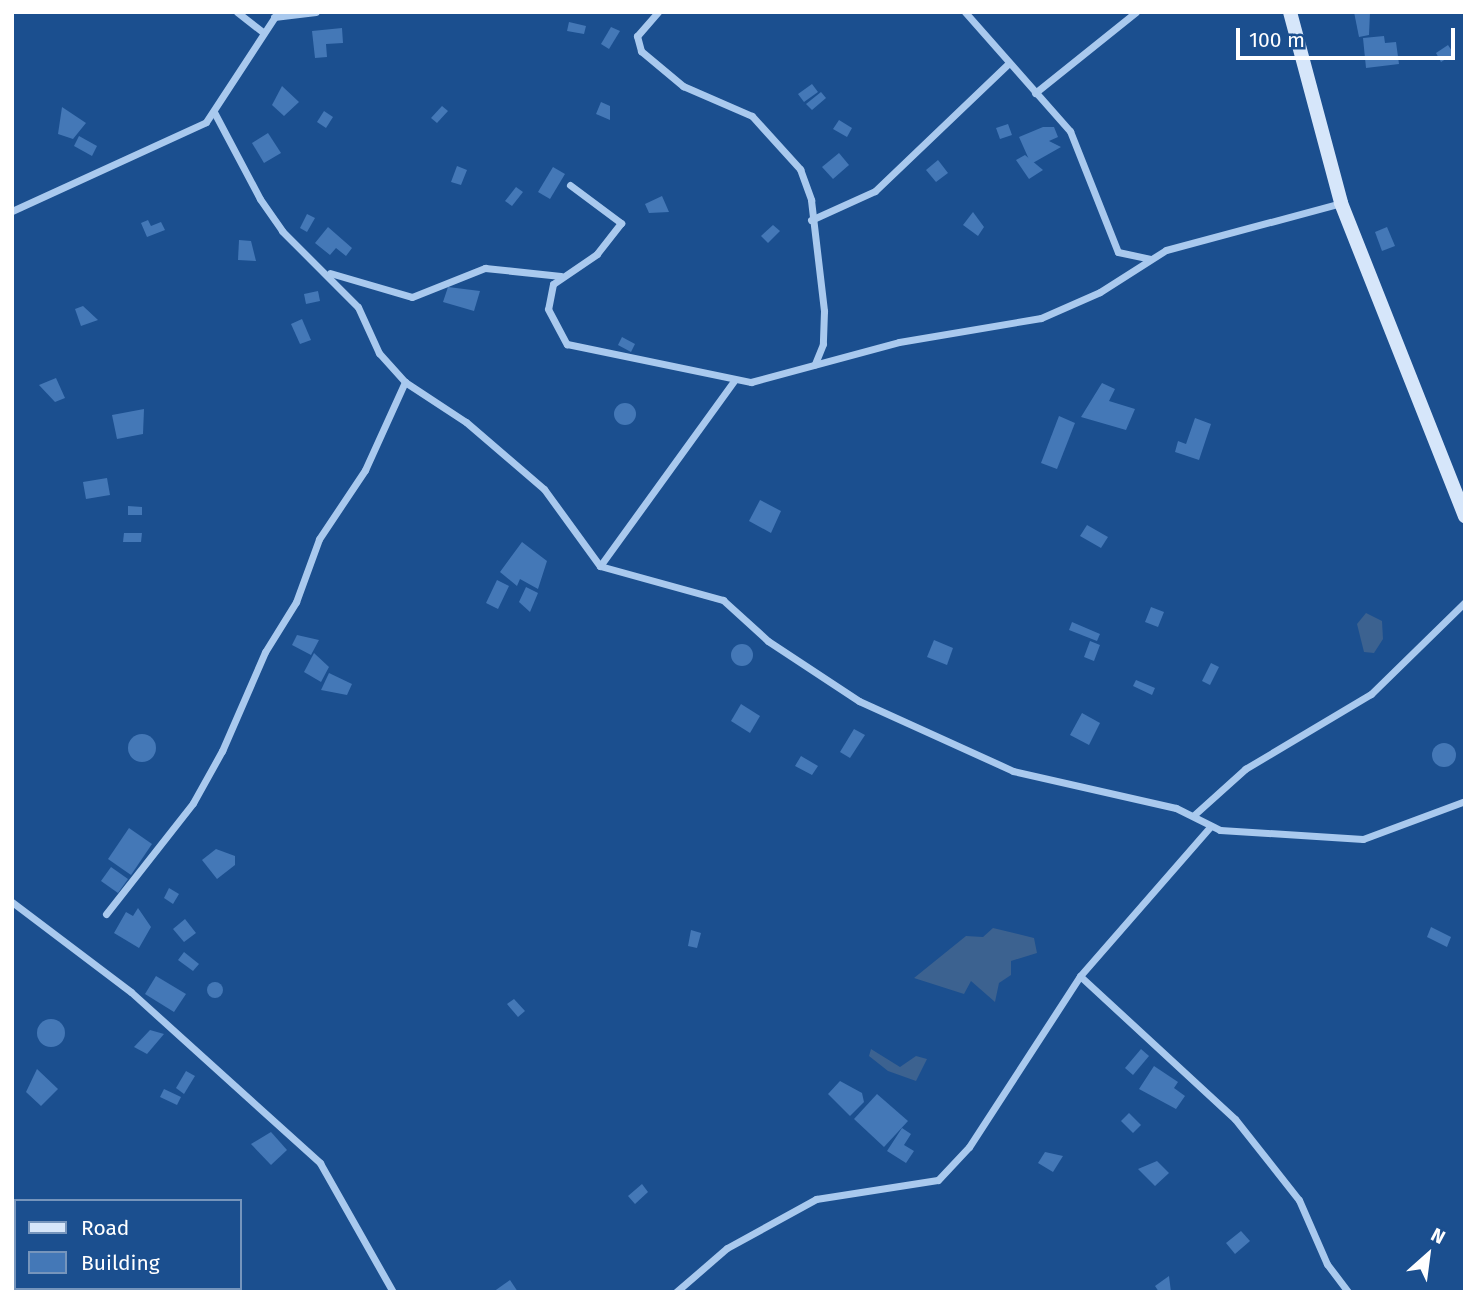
<!DOCTYPE html>
<style>
body{margin:0}
#map{position:relative;width:1477px;height:1304px;overflow:hidden;background:#1b4f8f;font-family:"Fira Sans",sans-serif}
div>[style]{position:absolute}
[style*='--x']{left:calc(var(--x)*1px);top:calc(var(--y)*1px);width:calc(var(--w)*1px);rotate:calc(var(--a)*1deg)}
.water>*{inset:0;background:#3c6290}
.building>*{inset:0;background:#4478b7}
.round{border-radius:50%}
.street>*{height:7px;margin:-3.5px;padding:0 3.5px;transform-origin:3.5px;border-radius:3.5px;background:#a9c9ee}
.secondary>*{height:14px;margin:-7px;padding:0 7px;transform-origin:7px;border-radius:7px;background:#d6e6fa}
span{translate:-50% -50%;white-space:nowrap;text-align:center;line-height:1.15;-webkit-text-stroke:6px #1b4f8f;paint-order:stroke}
.frame{position:absolute;inset:0;border:14px solid #fff;pointer-events:none}
.legend{position:absolute;left:14px;top:1199px;width:228px;height:91px;box-sizing:border-box;background:#1b4f8f;border:2px solid #7695bc;margin:0;padding:9px 12px;list-style:none;font-size:21px;color:#fff}
.legend li{display:flex;align-items:center;gap:14px;height:35px}
.legend b{width:35px;border:2px solid #7695bc}
.north{position:absolute;left:1393px;top:1220px;width:70px;height:70px;-webkit-text-stroke:5px #1b4f8f;paint-order:stroke;rotate:28deg;font-size:19px;font-weight:700;line-height:28px;text-align:center;color:#fff}
.north::after{content:'';display:block;margin:auto;width:24px;height:32px;background:#fff;clip-path:polygon(50% 0,100% 100%,50% 72%,0 100%)}
.scale{position:absolute;left:1236px;top:28px;width:219px;height:32px;box-sizing:border-box;border:4px solid #fff;border-top:0;padding-left:9px;font-size:21px;line-height:24px;white-space:nowrap;color:#fff;-webkit-text-stroke:5px #1b4f8f;paint-order:stroke}
</style>
<div id="map">
<div class="water">
<i style="clip-path:polygon(1366px 613px,1382px 621px,1383px 639px,1374px 653px,1364px 652px,1357px 624px)"></i>
<i style="clip-path:polygon(993px 928px,1034px 938px,1037px 953px,1011px 961px,1011px 975px,999px 983px,995px 1002px,971px 981px,964px 994px,914px 978px,966px 936px,983px 937px)"></i>
<i style="clip-path:polygon(871px 1049px,900px 1067px,916px 1056px,927px 1059px,916px 1081px,888px 1071px,869px 1056px)"></i>
</div>
<div class="building">
<i style="clip-path:polygon(1354px 12px,1370px 12px,1369px 35px,1359px 37px)"></i>
<i style="clip-path:polygon(569px 22px,586px 26px,584px 34px,567px 31px)"></i>
<i style="clip-path:polygon(611px 27px,620px 31px,609px 49px,601px 44px)"></i>
<i style="clip-path:polygon(342px 28px,343px 43px,326px 44px,327px 57px,315px 58px,312px 31px)"></i>
<i style="clip-path:polygon(1384px 36px,1385px 43px,1396px 42px,1399px 64px,1366px 68px,1363px 38px)"></i>
<i style="clip-path:polygon(1448px 45px,1454px 54px,1441px 62px,1436px 53px)"></i>
<i style="clip-path:polygon(812px 84px,818px 92px,804px 102px,798px 94px)"></i>
<i style="clip-path:polygon(282px 86px,299px 102px,284px 116px,272px 105px)"></i>
<i style="clip-path:polygon(821px 92px,826px 98px,812px 110px,806px 104px)"></i>
<i style="clip-path:polygon(601px 102px,610px 106px,610px 120px,596px 114px)"></i>
<i style="clip-path:polygon(442px 106px,448px 111px,437px 123px,431px 118px)"></i>
<i style="clip-path:polygon(62px 107px,86px 123px,73px 139px,58px 134px)"></i>
<i style="clip-path:polygon(324px 111px,333px 117px,326px 128px,317px 122px)"></i>
<i style="clip-path:polygon(839px 120px,852px 128px,847px 137px,833px 129px)"></i>
<i style="clip-path:polygon(1008px 124px,1012px 135px,1000px 139px,996px 128px)"></i>
<i style="clip-path:polygon(1043px 127px,1054px 127px,1058px 137px,1049px 141px,1061px 147px,1031px 164px,1019px 137px)"></i>
<i style="clip-path:polygon(268px 133px,281px 153px,264px 163px,252px 143px)"></i>
<i style="clip-path:polygon(79px 136px,97px 146px,92px 156px,74px 146px)"></i>
<i style="clip-path:polygon(839px 153px,849px 165px,833px 179px,822px 167px)"></i>
<i style="clip-path:polygon(1025px 155px,1043px 170px,1029px 179px,1016px 160px)"></i>
<i style="clip-path:polygon(938px 160px,948px 173px,936px 182px,926px 170px)"></i>
<i style="clip-path:polygon(457px 166px,467px 170px,461px 185px,451px 182px)"></i>
<i style="clip-path:polygon(553px 167px,565px 174px,550px 199px,538px 192px)"></i>
<i style="clip-path:polygon(516px 187px,523px 192px,512px 206px,505px 201px)"></i>
<i style="clip-path:polygon(662px 196px,669px 212px,649px 213px,645px 204px)"></i>
<i style="clip-path:polygon(973px 212px,984px 227px,978px 236px,963px 225px)"></i>
<i style="clip-path:polygon(307px 214px,315px 218px,307px 232px,300px 228px)"></i>
<i style="clip-path:polygon(148px 220px,151px 226px,161px 222px,165px 230px,147px 237px,141px 223px)"></i>
<i style="clip-path:polygon(773px 225px,780px 231px,768px 243px,761px 236px)"></i>
<i style="clip-path:polygon(328px 227px,352px 248px,346px 256px,336px 248px,330px 255px,315px 243px)"></i>
<i style="clip-path:polygon(1387px 227px,1395px 246px,1382px 251px,1375px 232px)"></i>
<i style="clip-path:polygon(239px 240px,251px 241px,256px 261px,238px 260px)"></i>
<i style="clip-path:polygon(448px 287px,480px 291px,474px 311px,443px 302px)"></i>
<i style="clip-path:polygon(318px 291px,320px 301px,306px 304px,304px 294px)"></i>
<i style="clip-path:polygon(83px 306px,98px 320px,81px 326px,75px 309px)"></i>
<i style="clip-path:polygon(302px 319px,311px 340px,300px 344px,291px 324px)"></i>
<i style="clip-path:polygon(622px 337px,635px 344px,631px 352px,618px 345px)"></i>
<i style="clip-path:polygon(56px 378px,65px 398px,55px 402px,39px 385px)"></i>
<i style="clip-path:polygon(1102px 383px,1115px 389px,1109px 401px,1135px 409px,1126px 430px,1081px 417px)"></i>
<i class="round" style="left:614px;top:403px;width:22px;height:22px"></i>
<i style="clip-path:polygon(144px 409px,143px 434px,117px 439px,112px 415px)"></i>
<i style="clip-path:polygon(1059px 416px,1075px 423px,1057px 469px,1041px 463px)"></i>
<i style="clip-path:polygon(1195px 418px,1211px 424px,1199px 460px,1175px 452px,1178px 441px,1186px 444px)"></i>
<i style="clip-path:polygon(107px 478px,110px 495px,86px 499px,83px 482px)"></i>
<i style="clip-path:polygon(760px 500px,781px 511px,771px 533px,749px 521px)"></i>
<i style="clip-path:polygon(128px 506px,142px 507px,142px 515px,128px 515px)"></i>
<i style="clip-path:polygon(1087px 525px,1108px 537px,1101px 548px,1080px 536px)"></i>
<i style="clip-path:polygon(124px 533px,142px 533px,141px 542px,123px 542px)"></i>
<i style="clip-path:polygon(522px 542px,547px 561px,538px 589px,520px 579px,517px 586px,500px 572px)"></i>
<i style="clip-path:polygon(497px 580px,509px 586px,498px 609px,486px 603px)"></i>
<i style="clip-path:polygon(526px 587px,538px 593px,530px 612px,519px 602px)"></i>
<i style="clip-path:polygon(1151px 607px,1164px 612px,1158px 627px,1145px 622px)"></i>
<i style="clip-path:polygon(1072px 622px,1100px 634px,1097px 641px,1069px 630px)"></i>
<i style="clip-path:polygon(297px 635px,319px 640px,311px 655px,292px 645px)"></i>
<i style="clip-path:polygon(934px 640px,953px 648px,947px 665px,927px 657px)"></i>
<i style="clip-path:polygon(1090px 641px,1100px 645px,1094px 661px,1084px 657px)"></i>
<i class="round" style="left:731px;top:644px;width:22px;height:22px"></i>
<i style="clip-path:polygon(314px 653px,329px 667px,321px 682px,304px 672px)"></i>
<i style="clip-path:polygon(1211px 663px,1219px 667px,1210px 685px,1202px 681px)"></i>
<i style="clip-path:polygon(329px 673px,352px 684px,347px 695px,321px 690px)"></i>
<i style="clip-path:polygon(1136px 680px,1155px 688px,1152px 695px,1133px 686px)"></i>
<i style="clip-path:polygon(741px 704px,760px 716px,750px 733px,731px 721px)"></i>
<i style="clip-path:polygon(1082px 713px,1100px 723px,1089px 745px,1070px 735px)"></i>
<i style="clip-path:polygon(854px 729px,865px 735px,850px 758px,840px 752px)"></i>
<i class="round" style="left:128px;top:734px;width:28px;height:28px"></i>
<i class="round" style="left:1432px;top:743px;width:24px;height:24px"></i>
<i style="clip-path:polygon(801px 756px,818px 766px,812px 775px,795px 766px)"></i>
<i style="clip-path:polygon(129px 828px,152px 844px,131px 875px,108px 859px)"></i>
<i style="clip-path:polygon(216px 849px,235px 856px,235px 865px,217px 879px,202px 860px)"></i>
<i style="clip-path:polygon(111px 867px,128px 879px,118px 893px,101px 881px)"></i>
<i style="clip-path:polygon(169px 888px,179px 894px,173px 904px,164px 898px)"></i>
<i style="clip-path:polygon(138px 908px,151px 927px,139px 948px,114px 933px,126px 912px,133px 916px)"></i>
<i style="clip-path:polygon(185px 919px,196px 933px,184px 942px,173px 929px)"></i>
<i style="clip-path:polygon(1431px 927px,1451px 937px,1447px 947px,1427px 937px)"></i>
<i style="clip-path:polygon(691px 930px,701px 933px,697px 948px,688px 946px)"></i>
<i style="clip-path:polygon(184px 952px,199px 964px,193px 971px,178px 960px)"></i>
<i style="clip-path:polygon(156px 976px,186px 994px,174px 1012px,145px 994px)"></i>
<i class="round" style="left:207px;top:982px;width:16px;height:16px"></i>
<i style="clip-path:polygon(514px 999px,525px 1011px,518px 1017px,507px 1004px)"></i>
<i class="round" style="left:37px;top:1019px;width:28px;height:28px"></i>
<i style="clip-path:polygon(150px 1030px,164px 1034px,147px 1054px,134px 1047px)"></i>
<i style="clip-path:polygon(1141px 1049px,1149px 1056px,1133px 1075px,1125px 1068px)"></i>
<i style="clip-path:polygon(1154px 1066px,1178px 1082px,1174px 1088px,1185px 1096px,1176px 1109px,1139px 1089px)"></i>
<i style="clip-path:polygon(37px 1069px,58px 1089px,41px 1106px,26px 1092px)"></i>
<i style="clip-path:polygon(186px 1071px,195px 1076px,184px 1094px,176px 1088px)"></i>
<i style="clip-path:polygon(840px 1081px,862px 1093px,864px 1102px,850px 1116px,828px 1094px)"></i>
<i style="clip-path:polygon(164px 1089px,181px 1097px,177px 1105px,160px 1097px)"></i>
<i style="clip-path:polygon(877px 1094px,908px 1121px,884px 1147px,854px 1119px)"></i>
<i style="clip-path:polygon(1129px 1113px,1141px 1125px,1133px 1133px,1121px 1121px)"></i>
<i style="clip-path:polygon(902px 1128px,911px 1134px,904px 1145px,914px 1151px,906px 1163px,887px 1151px)"></i>
<i style="clip-path:polygon(271px 1132px,287px 1150px,271px 1165px,251px 1144px)"></i>
<i style="clip-path:polygon(1045px 1152px,1063px 1156px,1053px 1172px,1038px 1163px)"></i>
<i style="clip-path:polygon(1157px 1161px,1169px 1173px,1155px 1186px,1138px 1169px)"></i>
<i style="clip-path:polygon(642px 1184px,648px 1192px,635px 1204px,628px 1196px)"></i>
<i style="clip-path:polygon(1241px 1231px,1250px 1241px,1235px 1254px,1226px 1243px)"></i>
<i style="clip-path:polygon(1169px 1276px,1171px 1292px,1159px 1292px,1155px 1286px)"></i>
<i style="clip-path:polygon(510px 1280px,518px 1292px,493px 1292px)"></i>
</div>
<div class="street">
<i style="--x:237;--y:12;--w:31;--a:38"></i>
<i style="--x:658;--y:12;--w:32;--a:131"></i>
<i style="--x:637;--y:36;--w:16;--a:75"></i>
<i style="--x:641;--y:51;--w:55;--a:39.8"></i>
<i style="--x:683;--y:86;--w:75;--a:23.5"></i>
<i style="--x:752;--y:116;--w:72;--a:47.8"></i>
<i style="--x:800;--y:169;--w:33;--a:70"></i>
<i style="--x:811;--y:200;--w:112;--a:83.3"></i>
<i style="--x:824;--y:311;--w:33;--a:92"></i>
<i style="--x:823;--y:344;--w:22;--a:112"></i>
<i style="--x:965;--y:12;--w:159;--a:48.6"></i>
<i style="--x:1070;--y:131;--w:130;--a:68.4"></i>
<i style="--x:1118;--y:252;--w:33;--a:12"></i>
<i style="--x:274;--y:17;--w:42;--a:-6.8"></i>
<i style="--x:1035;--y:93;--w:129;--a:-38.7"></i>
<i style="--x:214;--y:112;--w:98;--a:62.1"></i>
<i style="--x:260;--y:199;--w:39;--a:55"></i>
<i style="--x:282;--y:231;--w:107;--a:45"></i>
<i style="--x:358;--y:307;--w:51;--a:65.5"></i>
<i style="--x:379;--y:353;--w:39;--a:48"></i>
<i style="--x:405;--y:382;--w:73;--a:33.3"></i>
<i style="--x:466;--y:422;--w:103;--a:40.7"></i>
<i style="--x:544;--y:489;--w:95;--a:54"></i>
<i style="--x:600;--y:566;--w:128;--a:15.5"></i>
<i style="--x:723;--y:600;--w:61;--a:42.3"></i>
<i style="--x:768;--y:641;--w:109;--a:33.4"></i>
<i style="--x:859;--y:701;--w:169;--a:24.4"></i>
<i style="--x:1013;--y:771;--w:167;--a:12.8"></i>
<i style="--x:1176;--y:808;--w:49;--a:26.6"></i>
<i style="--x:1220;--y:830;--w:143;--a:3.6"></i>
<i style="--x:1363;--y:839;--w:109;--a:-20.4"></i>
<i style="--x:570;--y:185;--w:64;--a:36.7"></i>
<i style="--x:621;--y:223;--w:39;--a:128"></i>
<i style="--x:597;--y:254;--w:53;--a:145.7"></i>
<i style="--x:553;--y:284;--w:25;--a:101"></i>
<i style="--x:548;--y:309;--w:40;--a:62"></i>
<i style="--x:567;--y:344;--w:188;--a:11.7"></i>
<i style="--x:751;--y:382;--w:153;--a:-15.1"></i>
<i style="--x:899;--y:342;--w:144;--a:-9.6"></i>
<i style="--x:1041;--y:318;--w:64;--a:-23.8"></i>
<i style="--x:1100;--y:292;--w:78;--a:-32.5"></i>
<i style="--x:1166;--y:250;--w:181;--a:-15"></i>
<i style="--x:12;--y:211;--w:213;--a:-24.6"></i>
<i style="--x:206;--y:122;--w:131;--a:-56.8"></i>
<i style="--x:811;--y:220;--w:70;--a:-24.4"></i>
<i style="--x:875;--y:191;--w:184;--a:-43.7"></i>
<i style="--x:330;--y:273;--w:85;--a:16.3"></i>
<i style="--x:412;--y:297;--w:79;--a:-21.7"></i>
<i style="--x:485;--y:268;--w:76;--a:6"></i>
<i style="--x:600;--y:566;--w:228;--a:-54.1"></i>
<i style="--x:1194;--y:815;--w:69;--a:-42"></i>
<i style="--x:1245;--y:769;--w:147;--a:-30.8"></i>
<i style="--x:1371;--y:694;--w:132;--a:-44.4"></i>
<i style="--x:12;--y:902;--w:149;--a:37.1"></i>
<i style="--x:131;--y:992;--w:255;--a:42.1"></i>
<i style="--x:320;--y:1163;--w:148;--a:60.5"></i>
<i style="--x:106;--y:914;--w:141;--a:-51.9"></i>
<i style="--x:193;--y:803;--w:60;--a:-60.9"></i>
<i style="--x:222;--y:751;--w:108;--a:-66.5"></i>
<i style="--x:265;--y:652;--w:59;--a:-58.2"></i>
<i style="--x:296;--y:602;--w:67;--a:-69.9"></i>
<i style="--x:319;--y:539;--w:83;--a:-56.3"></i>
<i style="--x:365;--y:470;--w:97;--a:-65.6"></i>
<i style="--x:1080;--y:976;--w:211;--a:42.7"></i>
<i style="--x:1235;--y:1119;--w:103;--a:51.7"></i>
<i style="--x:1299;--y:1200;--w:70;--a:66.4"></i>
<i style="--x:1327;--y:1264;--w:35;--a:53"></i>
<i style="--x:676;--y:1292;--w:67;--a:-40.8"></i>
<i style="--x:727;--y:1248;--w:102;--a:-28.8"></i>
<i style="--x:816;--y:1199;--w:123;--a:-8.9"></i>
<i style="--x:938;--y:1180;--w:45;--a:-46.8"></i>
<i style="--x:969;--y:1147;--w:204;--a:-57"></i>
<i style="--x:1080;--y:976;--w:199;--a:-48.9"></i>
</div>
<div class="secondary">
<i style="--x:1290;--y:12;--w:198;--a:75"></i>
<i style="--x:1341;--y:203;--w:337;--a:68.4"></i>
</div>
<div class="frame"></div>
<ul class="legend">
<li><b style="height:9px;background:#d6e6fa"></b>Road</li>
<li><b style="height:19px;background:#4478b7"></b>Building</li>
</ul>
<div class="north">N</div>
<div class="scale">100 m</div>
</div>
